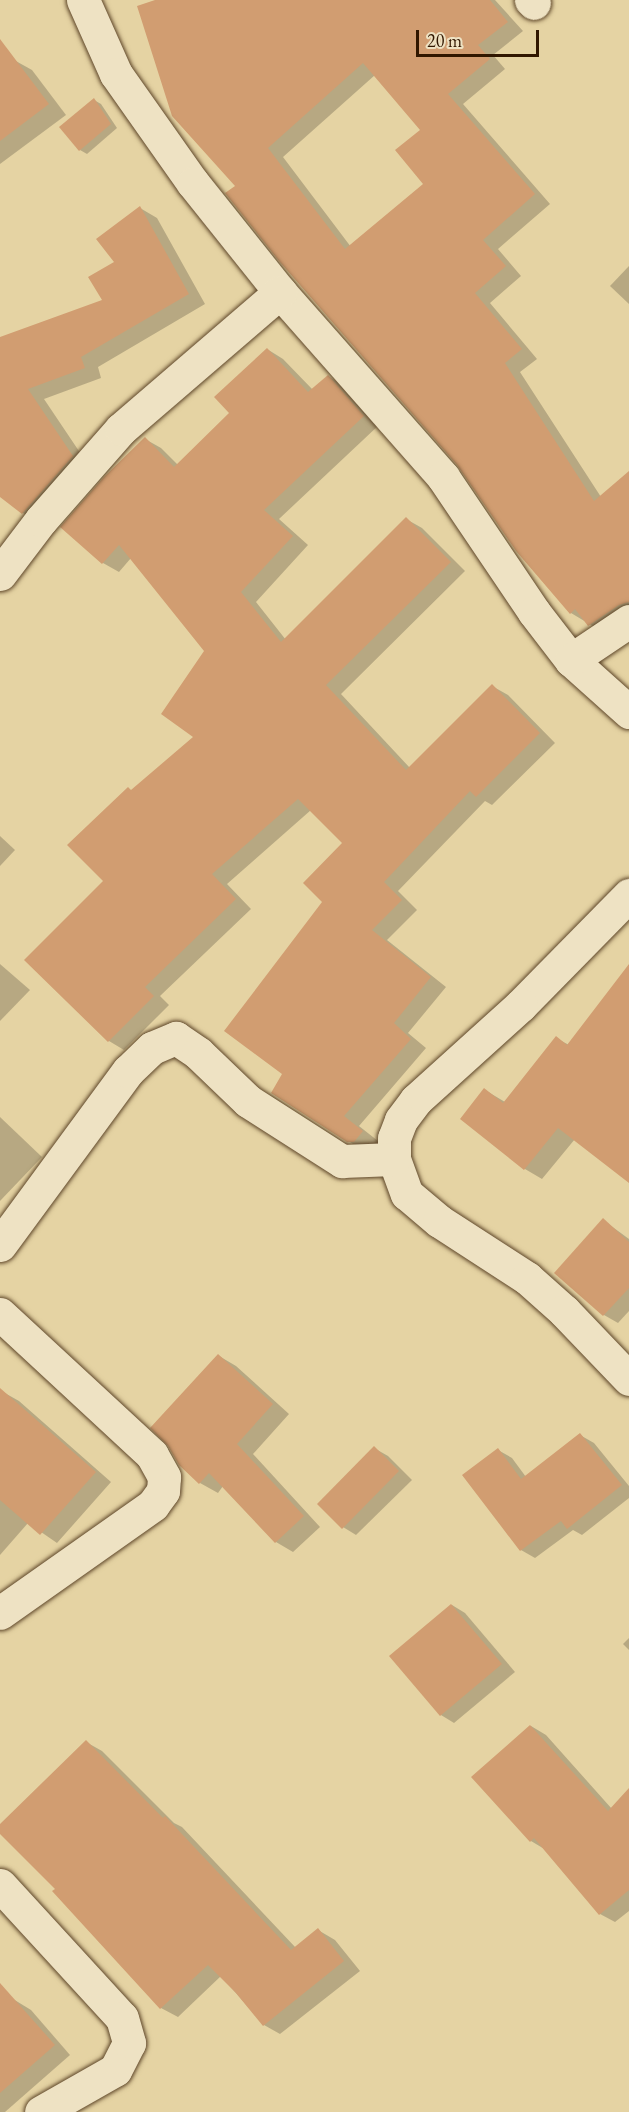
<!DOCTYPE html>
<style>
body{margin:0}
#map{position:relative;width:629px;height:2112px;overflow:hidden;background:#e5d3a3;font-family:"EB Garamond",serif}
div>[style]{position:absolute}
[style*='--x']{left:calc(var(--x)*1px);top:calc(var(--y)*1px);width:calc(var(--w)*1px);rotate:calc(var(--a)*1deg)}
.shadow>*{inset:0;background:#0003}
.building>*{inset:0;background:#d19d71}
.roads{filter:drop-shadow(0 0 2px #5e4629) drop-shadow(0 0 2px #5e4629)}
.minor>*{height:33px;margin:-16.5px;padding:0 16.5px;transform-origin:16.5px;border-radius:16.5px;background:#eee2c3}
span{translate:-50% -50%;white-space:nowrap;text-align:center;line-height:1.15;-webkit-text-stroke:5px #eee2c3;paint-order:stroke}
.scale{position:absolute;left:416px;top:30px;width:123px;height:27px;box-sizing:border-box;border:3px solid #311700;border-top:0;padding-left:8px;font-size:18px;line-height:21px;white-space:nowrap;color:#311700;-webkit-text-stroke:4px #eee2c3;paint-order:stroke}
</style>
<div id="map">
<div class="shadow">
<i style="clip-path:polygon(evenodd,160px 0,495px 0,523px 31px,493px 55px,505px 69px,463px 104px,550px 204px,498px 249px,521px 276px,490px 303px,537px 359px,520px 372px,601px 497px,629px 488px,629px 620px,606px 634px,571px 613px,458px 464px,237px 187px,160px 0,375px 75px,422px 131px,425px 184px,351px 247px,283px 157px,375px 75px)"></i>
<i style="clip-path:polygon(14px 60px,32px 70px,66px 115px,0 164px,0 70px)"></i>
<i style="clip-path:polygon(94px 100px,101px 104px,117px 128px,87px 154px,80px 150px)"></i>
<i style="clip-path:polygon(140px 208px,157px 218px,205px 304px,98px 367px,101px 378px,44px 399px,89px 466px,40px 523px,23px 513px,0 492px,0 338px,105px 301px,116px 262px)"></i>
<i style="clip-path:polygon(629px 266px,629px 304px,610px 286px)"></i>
<i style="clip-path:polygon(267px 349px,283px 359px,313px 390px,328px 376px,344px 386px,379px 425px,279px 519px,308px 545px,256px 602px,286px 640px,406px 519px,422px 528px,465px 571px,341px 694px,410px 768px,492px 686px,508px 695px,555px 743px,492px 805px,485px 801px,398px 891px,417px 910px,387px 940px,446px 987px,408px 1033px,426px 1048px,359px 1126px,378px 1141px,370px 1150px,364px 1150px,348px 1141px,284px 1074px,324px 902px,344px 843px,311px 810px,227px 884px,251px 909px,160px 996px,169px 1005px,124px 1050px,109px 1041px,105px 881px,132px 791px,195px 736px,206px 651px,131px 558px,119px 572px,103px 563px,62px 527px,145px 439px,161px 448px,178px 465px,231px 413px)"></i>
<i style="clip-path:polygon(0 836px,15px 850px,0 866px)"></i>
<i style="clip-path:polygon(0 964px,30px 990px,0 1021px)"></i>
<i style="clip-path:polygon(629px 966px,629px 1180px,575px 1139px,542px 1179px,525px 1169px,485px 1090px,505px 1102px,556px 1038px,569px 1045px)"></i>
<i style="clip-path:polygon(0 1117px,42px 1157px,0 1201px)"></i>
<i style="clip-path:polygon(603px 1220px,629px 1239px,629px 1311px,618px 1323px,604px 1315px,556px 1273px)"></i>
<i style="clip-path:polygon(219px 1356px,236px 1366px,289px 1414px,253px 1454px,320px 1527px,293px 1552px,276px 1542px,223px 1486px,218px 1493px,200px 1483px)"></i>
<i style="clip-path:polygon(3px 1392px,19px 1401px,111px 1482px,57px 1543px,28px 1523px,0 1555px,0 1395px)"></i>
<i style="clip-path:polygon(580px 1435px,594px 1443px,629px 1486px,629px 1498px,582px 1535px,573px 1530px,535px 1558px,521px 1550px,498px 1450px,512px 1458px,526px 1477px)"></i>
<i style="clip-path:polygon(374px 1448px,388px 1456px,412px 1480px,356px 1535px,343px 1527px)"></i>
<i style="clip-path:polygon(452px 1605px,465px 1613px,515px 1672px,454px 1723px,441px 1715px)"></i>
<i style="clip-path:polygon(629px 1638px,629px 1650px,623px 1644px)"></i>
<i style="clip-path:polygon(531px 1726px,546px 1735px,612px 1809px,629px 1790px,629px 1911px,615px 1922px,600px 1914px,546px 1850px,531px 1841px)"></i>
<i style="clip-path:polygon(86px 1742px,102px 1751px,174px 1823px,182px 1827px,296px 1948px,318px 1930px,335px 1940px,360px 1971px,280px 2034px,264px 2025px,221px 1976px,178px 2017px,161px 2008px,54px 1891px,57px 1889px,0 1831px,0 1826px)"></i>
<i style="clip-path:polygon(0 1991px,31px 2010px,70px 2055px,5px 2112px,0 2112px)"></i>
</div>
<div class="building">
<i style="clip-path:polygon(evenodd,155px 0,490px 0,508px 22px,478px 45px,490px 59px,448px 94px,535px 194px,483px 240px,506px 266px,475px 293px,522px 349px,505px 363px,594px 501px,629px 471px,629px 602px,619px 605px,588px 626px,575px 609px,570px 614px,516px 551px,457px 465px,279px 261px,225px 193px,235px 186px,172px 116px,137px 6px,155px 0,363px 63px,420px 130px,395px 150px,423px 184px,345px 249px,268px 148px,363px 63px)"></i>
<i style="clip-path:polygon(0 39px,49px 104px,0 141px)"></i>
<i style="clip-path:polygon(94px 98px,111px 124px,79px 151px,59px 127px)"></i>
<i style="clip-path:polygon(140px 206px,189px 294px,81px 357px,85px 368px,28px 389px,73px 456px,22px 514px,0 497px,0 337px,102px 300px,88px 277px,114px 262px,96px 239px)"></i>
<i style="clip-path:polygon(267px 348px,308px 392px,328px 375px,364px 416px,264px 510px,293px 536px,241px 592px,281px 642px,406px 517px,451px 562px,326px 685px,406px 770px,492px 684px,540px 733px,476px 797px,470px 791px,384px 882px,402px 900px,372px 930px,431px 977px,394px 1023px,411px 1039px,344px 1116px,363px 1131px,354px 1142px,347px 1142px,271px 1093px,282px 1074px,224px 1031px,322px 902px,303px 883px,342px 843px,298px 799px,212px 874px,236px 899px,145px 987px,154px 996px,108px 1042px,24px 960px,103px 881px,67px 845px,128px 787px,131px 790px,193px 737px,161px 714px,204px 651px,119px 545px,102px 564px,60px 527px,104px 477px,145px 437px,174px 467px,229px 413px,214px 397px)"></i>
<i style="clip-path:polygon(629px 964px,629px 1183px,558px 1128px,524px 1170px,460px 1119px,484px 1088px,503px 1103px,556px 1036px,567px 1045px)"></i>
<i style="clip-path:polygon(603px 1218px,629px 1242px,629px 1288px,603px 1316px,554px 1273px)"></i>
<i style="clip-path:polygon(218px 1354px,273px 1404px,237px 1444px,304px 1516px,275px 1543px,209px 1473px,199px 1484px,179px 1465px,168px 1446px,150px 1428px)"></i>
<i style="clip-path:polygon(0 1388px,96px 1472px,40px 1535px,0 1500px)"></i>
<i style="clip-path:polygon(580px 1433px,622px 1485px,567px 1529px,561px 1521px,520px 1551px,462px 1475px,498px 1448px,521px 1479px)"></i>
<i style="clip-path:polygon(374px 1446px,399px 1471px,342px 1529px,317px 1504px)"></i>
<i style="clip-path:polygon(451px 1604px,502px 1664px,440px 1716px,389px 1656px)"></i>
<i style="clip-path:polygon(530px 1725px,608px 1811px,629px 1788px,629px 1890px,599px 1915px,534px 1838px,530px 1842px,471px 1777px)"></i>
<i style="clip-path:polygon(86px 1740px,163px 1818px,165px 1816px,291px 1950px,318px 1928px,344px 1961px,263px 2026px,236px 1993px,208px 1965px,160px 2009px,52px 1891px,55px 1889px,0 1834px,0 1824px)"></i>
<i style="clip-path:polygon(0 1983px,55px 2045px,0 2093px)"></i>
</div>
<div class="roads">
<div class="minor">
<i style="--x:83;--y:0;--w:81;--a:66"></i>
<i style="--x:116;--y:74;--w:133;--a:54.8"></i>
<i style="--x:193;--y:183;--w:139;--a:51.4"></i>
<i style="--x:280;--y:292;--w:247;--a:48.6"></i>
<i style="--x:443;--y:477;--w:163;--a:56"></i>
<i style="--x:534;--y:612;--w:61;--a:52.4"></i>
<i style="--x:571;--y:660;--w:78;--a:41.9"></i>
<i style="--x:531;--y:0;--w:4;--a:45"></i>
<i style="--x:0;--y:574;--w:68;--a:-52.8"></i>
<i style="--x:41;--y:520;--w:121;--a:-48.7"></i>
<i style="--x:121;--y:429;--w:210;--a:-40.7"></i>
<i style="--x:571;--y:660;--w:70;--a:-33.9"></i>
<i style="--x:629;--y:895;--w:154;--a:134.5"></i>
<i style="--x:521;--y:1005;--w:142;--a:137.9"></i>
<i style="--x:416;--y:1100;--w:25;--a:127"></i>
<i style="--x:401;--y:1120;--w:19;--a:111"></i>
<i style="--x:394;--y:1138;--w:21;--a:90"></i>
<i style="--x:394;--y:1159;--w:37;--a:70"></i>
<i style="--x:407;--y:1194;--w:42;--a:40.2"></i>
<i style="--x:439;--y:1221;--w:105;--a:32.9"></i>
<i style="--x:527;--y:1278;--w:50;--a:41.7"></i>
<i style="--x:564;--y:1311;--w:94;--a:46.3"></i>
<i style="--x:0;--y:1245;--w:216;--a:-53.7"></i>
<i style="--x:128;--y:1071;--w:33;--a:-44"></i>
<i style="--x:152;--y:1048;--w:26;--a:-23"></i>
<i style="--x:176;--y:1038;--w:27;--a:34"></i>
<i style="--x:198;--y:1053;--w:69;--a:43.8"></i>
<i style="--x:248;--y:1101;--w:112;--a:32.6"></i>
<i style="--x:342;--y:1161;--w:52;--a:-2.2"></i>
<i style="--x:0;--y:1314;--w:207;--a:42.8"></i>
<i style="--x:152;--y:1455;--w:25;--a:61"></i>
<i style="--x:164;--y:1477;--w:14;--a:94"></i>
<i style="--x:163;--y:1491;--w:17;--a:126"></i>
<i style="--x:153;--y:1505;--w:187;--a:144.8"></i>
<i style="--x:0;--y:1885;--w:180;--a:47.5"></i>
<i style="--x:122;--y:2018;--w:26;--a:74"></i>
<i style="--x:129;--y:2043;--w:30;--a:117"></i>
<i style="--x:115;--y:2070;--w:85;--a:150.4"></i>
</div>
</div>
<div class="scale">20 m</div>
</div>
